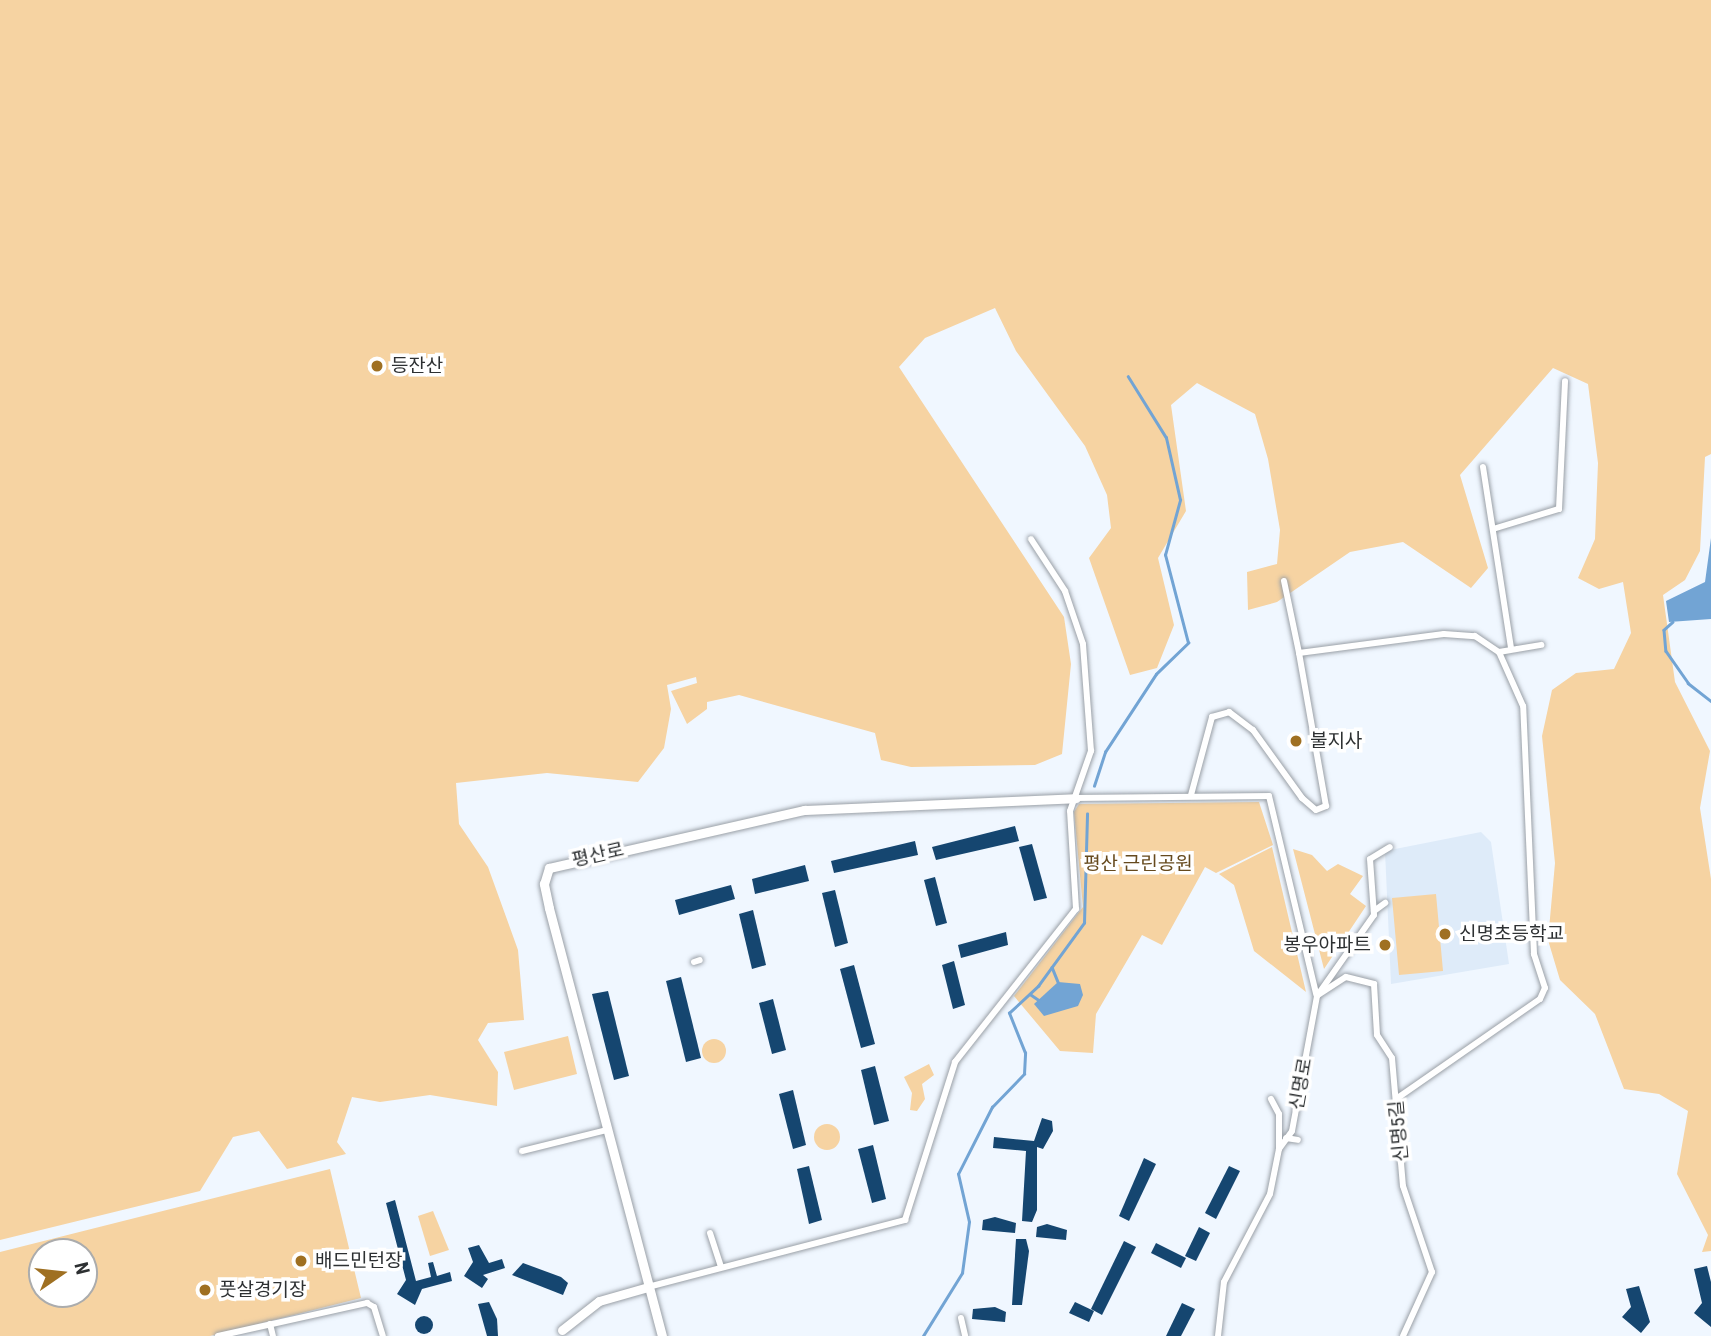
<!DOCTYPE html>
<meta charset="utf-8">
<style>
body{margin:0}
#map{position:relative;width:1711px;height:1336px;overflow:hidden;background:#f0f7ff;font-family:"Roboto Condensed","Noto Sans KR",sans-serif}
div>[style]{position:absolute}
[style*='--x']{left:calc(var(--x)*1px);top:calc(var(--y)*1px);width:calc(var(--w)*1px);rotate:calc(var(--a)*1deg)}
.built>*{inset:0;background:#deebf9}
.green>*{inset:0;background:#f6d3a2}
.round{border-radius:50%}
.water>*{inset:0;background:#72a4d4}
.stream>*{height:2.5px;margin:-1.25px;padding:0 1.25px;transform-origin:1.25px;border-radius:1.25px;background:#72a4d4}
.building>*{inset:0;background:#154670}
.roads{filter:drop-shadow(0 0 2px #9aa0a7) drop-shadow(0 0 2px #9aa0a7)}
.street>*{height:6px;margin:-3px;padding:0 3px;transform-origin:3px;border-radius:3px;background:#fff}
.secondary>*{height:9px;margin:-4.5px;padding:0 4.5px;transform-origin:4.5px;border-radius:4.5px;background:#fff}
.dots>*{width:19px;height:19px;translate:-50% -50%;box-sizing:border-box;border:4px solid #fff;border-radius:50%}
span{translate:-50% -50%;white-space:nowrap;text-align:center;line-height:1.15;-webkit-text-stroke:7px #fff;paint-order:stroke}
.poi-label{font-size:19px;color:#2d3032}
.left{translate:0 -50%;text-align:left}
.right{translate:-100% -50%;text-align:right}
.street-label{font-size:19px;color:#2d3032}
.park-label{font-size:19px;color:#664a1e}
.north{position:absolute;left:28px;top:1238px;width:70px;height:70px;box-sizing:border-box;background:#fff;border:2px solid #abacad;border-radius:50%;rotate:76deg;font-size:19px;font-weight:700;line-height:28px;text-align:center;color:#2d3032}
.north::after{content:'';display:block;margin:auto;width:24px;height:32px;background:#9f7022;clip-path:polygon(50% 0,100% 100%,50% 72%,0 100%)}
</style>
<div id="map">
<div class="built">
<i style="clip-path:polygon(1481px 832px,1491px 842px,1509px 964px,1391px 984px,1385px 851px)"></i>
</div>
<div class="green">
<i style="clip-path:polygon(0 0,1711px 0,1711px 454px,1705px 457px,1700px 551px,1685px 580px,1663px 595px,1675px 682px,1710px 751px,1700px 808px,1711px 879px,1711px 1251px,1702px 1252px,1708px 1235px,1677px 1174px,1688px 1111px,1659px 1094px,1624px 1089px,1595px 1014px,1560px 980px,1548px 940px,1555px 863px,1542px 736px,1552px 690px,1576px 673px,1614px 669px,1631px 633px,1623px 582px,1599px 589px,1578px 578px,1595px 539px,1598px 463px,1588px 384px,1553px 368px,1460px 475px,1488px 568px,1471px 588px,1403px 542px,1350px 552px,1277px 602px,1248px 610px,1247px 572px,1277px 564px,1280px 530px,1268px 459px,1255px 414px,1197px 383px,1171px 405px,1186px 511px,1158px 558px,1174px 625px,1157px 668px,1130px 675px,1089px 558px,1111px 528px,1107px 495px,1085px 446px,1016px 351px,995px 308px,925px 338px,899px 367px,1064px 617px,1071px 664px,1062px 754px,1035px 765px,911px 767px,881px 760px,875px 733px,739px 695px,707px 702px,707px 709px,687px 724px,671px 691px,697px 683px,696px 677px,667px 685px,671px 709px,664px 748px,638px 782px,547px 773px,456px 783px,459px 824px,488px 867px,518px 950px,524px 1020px,488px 1023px,478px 1040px,498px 1072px,497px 1106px,430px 1095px,380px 1102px,352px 1097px,337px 1142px,346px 1154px,287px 1169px,259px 1131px,233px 1137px,200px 1191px,0 1240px)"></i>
<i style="clip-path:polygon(1259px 802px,1273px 845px,1216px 873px,1205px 867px,1162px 945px,1142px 935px,1096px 1014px,1093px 1053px,1060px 1051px,1014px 996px,1083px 907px,1074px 812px,1079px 804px)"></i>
<i style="clip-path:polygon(1272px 847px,1306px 992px,1254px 951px,1234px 885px,1219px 874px)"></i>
<i style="clip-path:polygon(1293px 849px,1312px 855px,1327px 871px,1338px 864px,1363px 876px,1350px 894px,1366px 906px,1324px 969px)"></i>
<i style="clip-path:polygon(1436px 894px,1443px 971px,1399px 975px,1392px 898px)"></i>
<i style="clip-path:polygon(568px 1036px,577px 1074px,514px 1090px,504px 1052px)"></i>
<i class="round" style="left:702px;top:1039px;width:24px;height:24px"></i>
<i style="clip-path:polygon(929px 1064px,934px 1075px,922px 1084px,925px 1099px,917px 1111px,910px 1110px,912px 1093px,904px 1077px)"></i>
<i class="round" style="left:814px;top:1124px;width:26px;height:26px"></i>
<i style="clip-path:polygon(evenodd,330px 1169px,361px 1298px,210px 1336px,0 1336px,0 1252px,330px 1169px,42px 1252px,84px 1252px,84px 1294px,42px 1294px,42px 1252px)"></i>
<i style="clip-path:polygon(433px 1211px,449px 1250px,430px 1256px,418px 1216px)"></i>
</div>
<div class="water">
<i style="clip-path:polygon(1711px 538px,1711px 619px,1669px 622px,1666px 601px,1705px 582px)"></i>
<i style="clip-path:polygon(1058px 982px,1080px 984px,1083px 995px,1078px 1006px,1044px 1016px,1034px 1004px)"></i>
</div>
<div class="stream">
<i style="--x:1673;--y:622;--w:12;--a:138"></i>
<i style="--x:1664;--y:630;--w:21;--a:85"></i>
<i style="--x:1666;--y:651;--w:39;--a:55"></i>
<i style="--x:1688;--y:683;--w:29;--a:38"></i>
<i style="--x:1094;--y:786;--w:36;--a:-72"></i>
<i style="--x:1105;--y:752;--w:93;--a:-56.8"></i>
<i style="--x:1156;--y:674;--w:45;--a:-44.1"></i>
<i style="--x:1188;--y:643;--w:91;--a:-104.6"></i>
<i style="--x:1165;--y:555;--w:57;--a:-74.7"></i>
<i style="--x:1180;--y:500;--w:64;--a:-102.7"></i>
<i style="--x:1166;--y:438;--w:72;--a:-121.9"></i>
<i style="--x:1052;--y:967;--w:16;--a:68"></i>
<i style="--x:1030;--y:994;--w:11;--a:34"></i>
<i style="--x:923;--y:1336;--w:74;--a:-58.2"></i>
<i style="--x:962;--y:1273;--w:51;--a:-82.2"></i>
<i style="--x:969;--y:1222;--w:49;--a:-102.9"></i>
<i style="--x:958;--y:1174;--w:75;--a:-63.1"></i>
<i style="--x:992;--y:1107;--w:46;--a:-45.9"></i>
<i style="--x:1024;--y:1074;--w:21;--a:-87"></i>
<i style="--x:1025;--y:1053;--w:43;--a:-111.8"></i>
<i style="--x:1009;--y:1013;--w:40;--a:-43"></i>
<i style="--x:1038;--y:986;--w:78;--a:-53.9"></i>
<i style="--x:1084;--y:923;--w:109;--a:-88.4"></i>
</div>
<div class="building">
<i style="clip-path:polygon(1015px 826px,1019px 841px,936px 860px,932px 847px)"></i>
<i style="clip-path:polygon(915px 841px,918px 855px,834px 873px,831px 861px)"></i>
<i style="clip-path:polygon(1032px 844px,1047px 898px,1034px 901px,1019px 847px)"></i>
<i style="clip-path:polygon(805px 865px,809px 881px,755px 894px,752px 879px)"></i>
<i style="clip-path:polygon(935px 877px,947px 923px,936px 926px,924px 880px)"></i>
<i style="clip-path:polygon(731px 885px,735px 899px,679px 915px,675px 900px)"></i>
<i style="clip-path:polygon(835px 890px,848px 943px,835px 947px,822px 893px)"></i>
<i style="clip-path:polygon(753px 910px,766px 965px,752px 969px,739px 914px)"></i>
<i style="clip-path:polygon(1006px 932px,1008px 945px,961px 958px,958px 945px)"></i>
<i style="clip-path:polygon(954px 961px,965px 1005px,953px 1009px,942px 965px)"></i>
<i style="clip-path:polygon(854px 965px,875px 1044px,861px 1048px,840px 969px)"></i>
<i style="clip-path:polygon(681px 977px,701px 1058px,686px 1062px,666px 981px)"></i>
<i style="clip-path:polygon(608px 991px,629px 1076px,614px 1080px,592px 994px)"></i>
<i style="clip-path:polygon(773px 999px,786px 1050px,772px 1054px,759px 1003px)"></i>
<i style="clip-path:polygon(875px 1066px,889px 1121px,874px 1125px,861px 1070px)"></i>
<i style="clip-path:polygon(793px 1090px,806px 1145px,793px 1149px,779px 1094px)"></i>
<i style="clip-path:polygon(1042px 1118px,1052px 1121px,1053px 1131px,1043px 1149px,1037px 1147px,1037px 1210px,1032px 1222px,1022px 1221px,1026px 1151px,993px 1148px,994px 1137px,1034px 1141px)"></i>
<i style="clip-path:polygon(873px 1145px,886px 1199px,872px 1203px,858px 1149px)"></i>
<i style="clip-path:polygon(1144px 1158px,1156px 1164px,1129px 1221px,1119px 1216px)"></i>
<i style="clip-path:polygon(809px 1166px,822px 1220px,809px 1224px,797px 1169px)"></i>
<i style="clip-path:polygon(1229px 1166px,1240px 1171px,1216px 1219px,1205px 1213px)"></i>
<i style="clip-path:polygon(395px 1200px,416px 1281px,431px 1277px,428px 1263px,433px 1262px,437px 1276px,450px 1272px,452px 1281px,422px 1289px,415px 1305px,397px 1294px,406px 1280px,386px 1203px)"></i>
<i style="clip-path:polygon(995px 1217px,1016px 1223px,1015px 1233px,982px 1230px,983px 1220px)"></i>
<i style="clip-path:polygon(1047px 1224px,1067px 1230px,1066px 1240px,1036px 1237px,1037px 1227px)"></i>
<i style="clip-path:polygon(1199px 1227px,1210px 1233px,1196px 1261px,1185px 1256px)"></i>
<i style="clip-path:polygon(1016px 1239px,1026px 1239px,1029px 1251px,1022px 1305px,1012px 1305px)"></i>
<i style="clip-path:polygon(1124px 1241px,1136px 1247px,1102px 1315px,1091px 1309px)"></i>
<i style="clip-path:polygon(1156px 1243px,1186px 1258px,1181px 1268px,1151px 1253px)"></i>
<i style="clip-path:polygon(479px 1245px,489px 1263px,502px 1259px,505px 1268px,483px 1275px,488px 1279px,482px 1288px,464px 1276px,473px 1262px,468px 1248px)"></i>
<i style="clip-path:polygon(523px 1263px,561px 1277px,568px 1283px,563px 1295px,512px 1275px)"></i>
<i style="clip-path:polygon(1707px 1266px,1711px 1282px,1711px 1327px,1694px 1313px,1702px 1303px,1694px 1269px)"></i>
<i style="clip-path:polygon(1639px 1286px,1650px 1322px,1641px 1333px,1622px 1317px,1631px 1307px,1626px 1289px)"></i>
<i style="clip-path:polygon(489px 1302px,497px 1319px,498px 1336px,487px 1336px,478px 1304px)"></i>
<i style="clip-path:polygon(1075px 1302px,1094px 1311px,1089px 1322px,1069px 1313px)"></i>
<i style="clip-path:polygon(1182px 1303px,1195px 1309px,1181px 1336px,1166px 1336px)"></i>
<i style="clip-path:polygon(995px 1307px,1006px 1312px,1005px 1322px,972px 1319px,973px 1309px)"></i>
<i class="round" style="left:415px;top:1316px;width:18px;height:18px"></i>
</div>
<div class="roads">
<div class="street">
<i style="--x:1483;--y:467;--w:183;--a:81.2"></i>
<i style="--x:1493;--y:529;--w:69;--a:-16.9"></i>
<i style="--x:1559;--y:509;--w:128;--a:-87.3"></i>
<i style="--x:1284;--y:581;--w:74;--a:78.2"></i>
<i style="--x:1299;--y:653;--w:146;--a:-7.5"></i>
<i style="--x:1444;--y:634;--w:31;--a:4"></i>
<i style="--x:1475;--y:636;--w:29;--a:34"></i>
<i style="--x:1499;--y:652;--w:43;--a:-9.5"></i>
<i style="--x:1191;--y:795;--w:81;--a:-74.9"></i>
<i style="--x:1212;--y:717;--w:18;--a:-16"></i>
<i style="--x:1229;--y:712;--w:30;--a:37"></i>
<i style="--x:1253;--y:730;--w:84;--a:54.2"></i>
<i style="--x:1302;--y:798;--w:18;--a:41"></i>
<i style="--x:1316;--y:810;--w:11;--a:-22"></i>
<i style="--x:1326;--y:806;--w:155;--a:-100"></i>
<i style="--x:1076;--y:798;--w:193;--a:-0.6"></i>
<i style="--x:1269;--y:796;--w:204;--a:76.6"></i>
<i style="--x:1374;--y:911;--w:14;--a:-36"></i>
<i style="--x:694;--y:962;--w:6;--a:-18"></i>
<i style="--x:1318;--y:995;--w:33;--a:-33"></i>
<i style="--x:1346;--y:977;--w:29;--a:14"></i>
<i style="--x:1374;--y:984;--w:51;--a:86.6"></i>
<i style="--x:1377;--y:1035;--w:27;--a:57"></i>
<i style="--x:1392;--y:1058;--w:128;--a:85.1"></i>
<i style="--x:1403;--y:1186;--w:91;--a:71.4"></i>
<i style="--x:1432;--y:1272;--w:70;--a:114.4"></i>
<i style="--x:1271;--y:1099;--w:17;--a:62"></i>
<i style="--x:1279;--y:1114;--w:35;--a:90"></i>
<i style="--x:1396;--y:1099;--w:175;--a:-34.8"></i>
<i style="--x:1540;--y:999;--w:12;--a:-66"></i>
<i style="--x:1545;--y:988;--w:36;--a:-108"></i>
<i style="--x:1534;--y:954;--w:248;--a:-92.5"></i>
<i style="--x:1523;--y:706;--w:59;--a:-114"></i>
<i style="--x:1286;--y:1138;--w:12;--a:9"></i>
<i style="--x:522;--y:1151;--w:88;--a:-13.9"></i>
<i style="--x:710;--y:1233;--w:35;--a:72"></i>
<i style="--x:648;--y:1287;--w:266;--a:-14.6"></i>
<i style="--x:905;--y:1220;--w:166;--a:-72.4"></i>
<i style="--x:955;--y:1062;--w:195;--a:-51.7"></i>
<i style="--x:1076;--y:909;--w:98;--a:-93.5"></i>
<i style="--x:1070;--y:811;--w:64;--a:-70.7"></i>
<i style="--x:1091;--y:751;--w:107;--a:-94.3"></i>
<i style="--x:1083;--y:644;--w:56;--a:-108.8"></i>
<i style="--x:1065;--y:591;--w:62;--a:-123.2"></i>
<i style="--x:961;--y:1318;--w:18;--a:77"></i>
<i style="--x:270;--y:1324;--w:12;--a:76"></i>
<i style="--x:218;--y:1336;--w:153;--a:-12.5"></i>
<i style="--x:367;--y:1303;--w:8;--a:30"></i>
<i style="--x:374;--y:1307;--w:30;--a:73"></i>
<i style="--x:1218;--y:1336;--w:54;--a:-83.7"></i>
<i style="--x:1224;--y:1282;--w:99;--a:-62.4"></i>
<i style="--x:1270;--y:1194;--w:46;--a:-78.7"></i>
<i style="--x:1279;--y:1149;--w:22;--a:-54"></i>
<i style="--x:1292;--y:1131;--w:137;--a:-79.5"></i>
<i style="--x:1317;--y:996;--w:99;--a:-54.9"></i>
<i style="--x:1374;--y:915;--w:56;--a:-94.1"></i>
<i style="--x:1370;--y:859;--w:23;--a:-31"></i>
</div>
<div class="secondary">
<i style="--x:562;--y:1330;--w:47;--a:-38.1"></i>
<i style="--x:599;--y:1301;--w:51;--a:-15.9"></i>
<i style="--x:662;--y:1336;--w:443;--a:-104.8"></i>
<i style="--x:549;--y:908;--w:25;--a:-102"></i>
<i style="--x:544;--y:884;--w:17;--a:-73"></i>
<i style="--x:549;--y:868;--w:262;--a:-12.8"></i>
<i style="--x:804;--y:810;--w:272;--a:-2.5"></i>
</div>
</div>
<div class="dots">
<i style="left:377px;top:366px;background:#9f7022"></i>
<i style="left:1296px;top:741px;background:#9f7022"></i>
<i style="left:1445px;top:934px;background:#9f7022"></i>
<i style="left:1385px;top:945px;background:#9f7022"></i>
<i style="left:301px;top:1261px;background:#9f7022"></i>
<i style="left:205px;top:1290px;background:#9f7022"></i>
</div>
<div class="poi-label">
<span class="left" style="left:391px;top:366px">등잔산</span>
<span class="left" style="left:1310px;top:741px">불지사</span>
<span class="left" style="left:1459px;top:934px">신명초등학교</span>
<span class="right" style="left:1371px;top:945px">봉우아파트</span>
<span class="left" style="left:315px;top:1261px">배드민턴장</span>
<span class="left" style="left:219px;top:1290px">풋살경기장</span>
</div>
<div class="street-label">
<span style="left:598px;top:855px;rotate:-13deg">평산로</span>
<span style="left:1301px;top:1084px;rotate:-80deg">신명로</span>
<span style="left:1399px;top:1131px;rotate:-95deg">신명5길</span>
</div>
<div class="park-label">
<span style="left:1138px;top:864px">평산 근린공원</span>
</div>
<div class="north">N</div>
</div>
